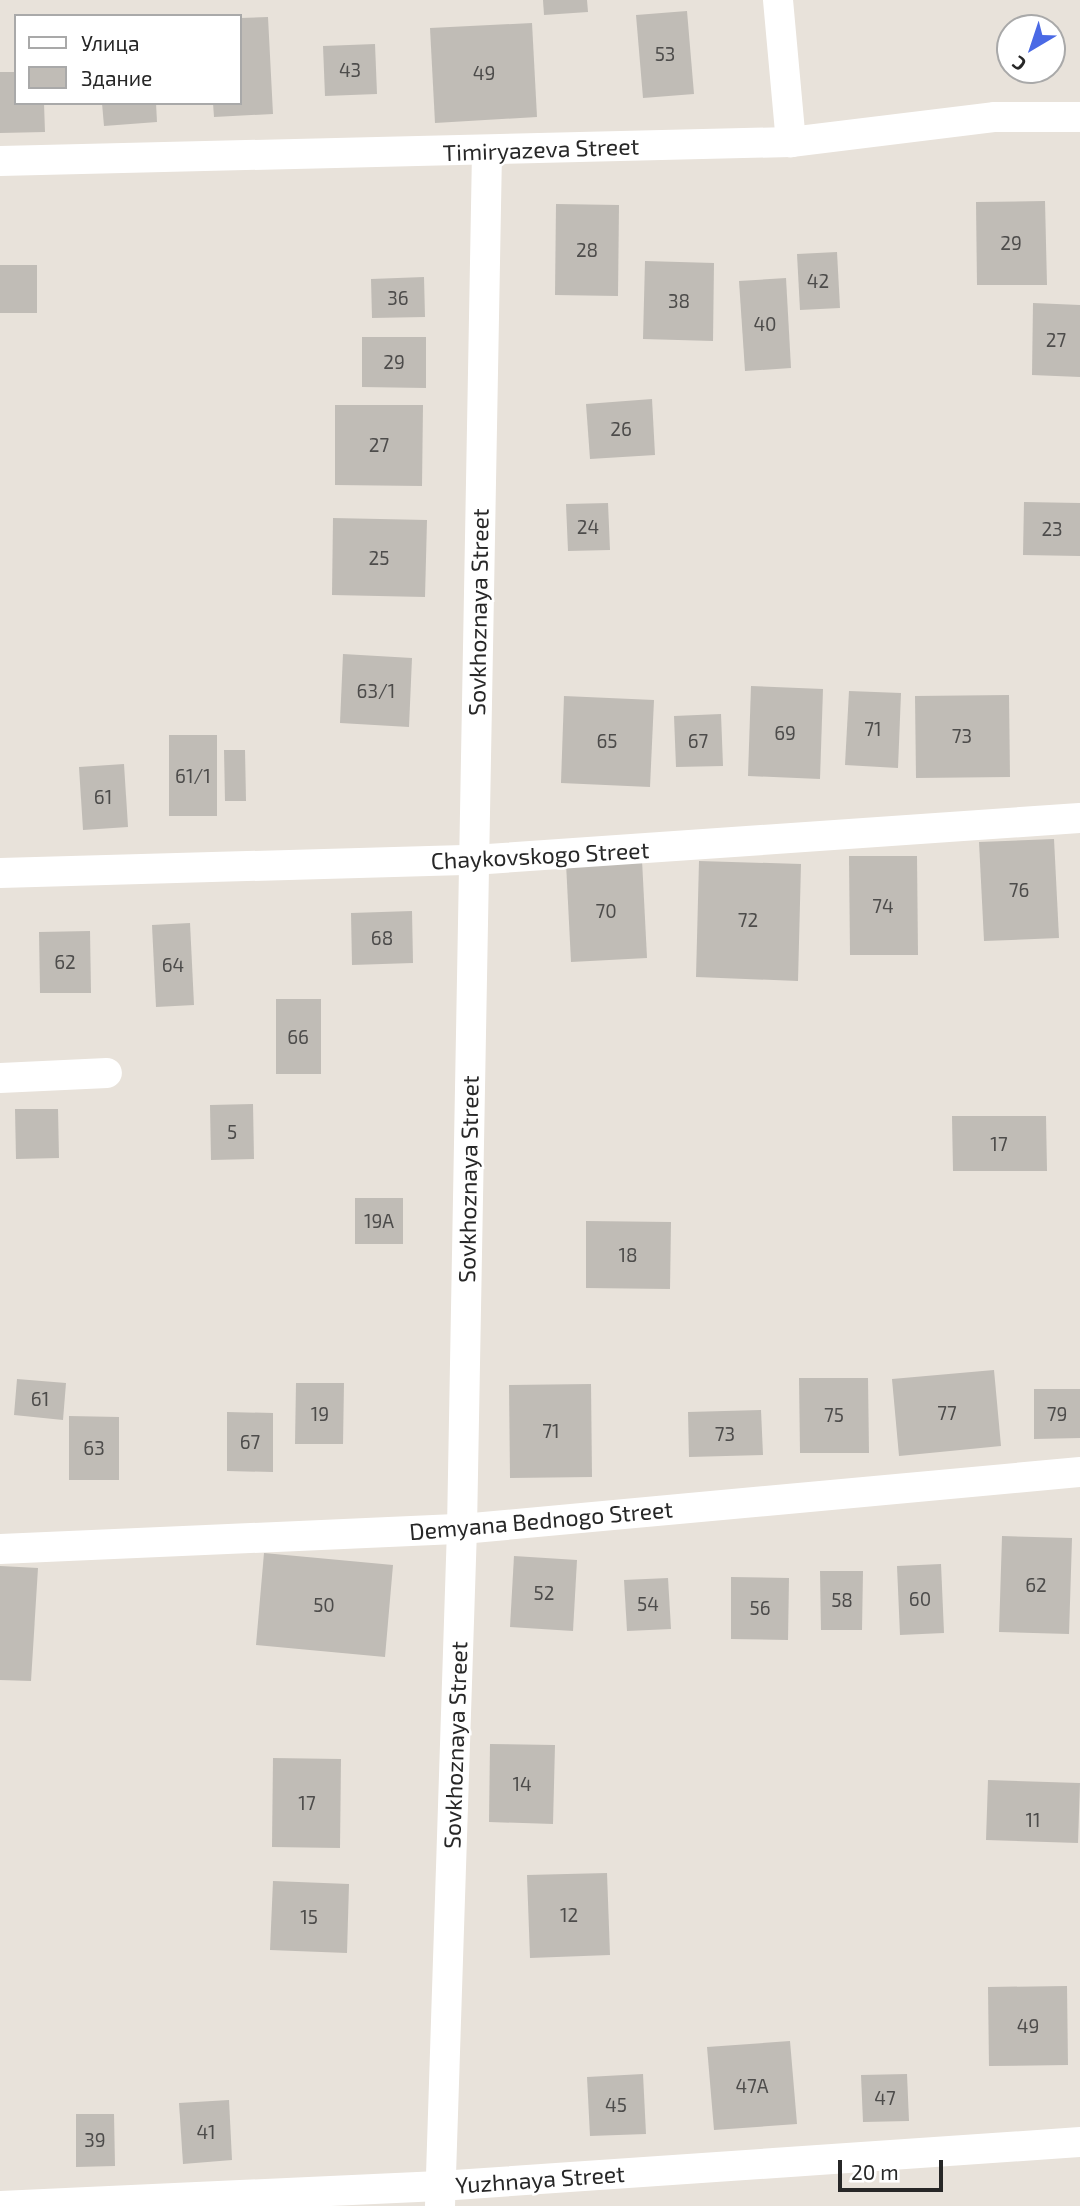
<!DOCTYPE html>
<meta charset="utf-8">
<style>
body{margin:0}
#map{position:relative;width:1080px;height:2206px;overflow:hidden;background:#e8e2da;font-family:"Exo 2",sans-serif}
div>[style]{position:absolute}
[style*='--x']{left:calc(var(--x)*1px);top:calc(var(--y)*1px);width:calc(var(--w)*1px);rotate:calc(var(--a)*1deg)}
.building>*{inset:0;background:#c0bcb6}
.minor>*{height:30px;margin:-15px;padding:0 15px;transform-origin:15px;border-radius:15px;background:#fff}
span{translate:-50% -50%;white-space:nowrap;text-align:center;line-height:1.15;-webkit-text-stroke:5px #fff;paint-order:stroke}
.number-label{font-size:19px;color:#4d4c4b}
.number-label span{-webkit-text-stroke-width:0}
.street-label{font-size:23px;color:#272727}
.legend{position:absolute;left:14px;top:14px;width:228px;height:91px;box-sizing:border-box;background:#fff;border:2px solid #a9a9a9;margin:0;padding:9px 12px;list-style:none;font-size:21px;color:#272727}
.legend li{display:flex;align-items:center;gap:14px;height:35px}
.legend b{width:35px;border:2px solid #a9a9a9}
.north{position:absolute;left:996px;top:14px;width:70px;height:70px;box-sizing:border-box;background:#fff;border:2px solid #a9a9a9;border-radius:50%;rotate:219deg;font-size:19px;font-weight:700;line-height:28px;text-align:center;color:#272727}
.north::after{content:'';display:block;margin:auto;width:24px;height:32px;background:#4a69e5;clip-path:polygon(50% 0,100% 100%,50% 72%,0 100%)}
.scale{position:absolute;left:838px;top:2160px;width:105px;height:32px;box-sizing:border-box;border:4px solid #272727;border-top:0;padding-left:9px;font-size:21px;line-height:24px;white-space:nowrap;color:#272727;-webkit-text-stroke:5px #fff;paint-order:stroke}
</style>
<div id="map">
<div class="building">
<i style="clip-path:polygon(543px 0,587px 0,588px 12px,544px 15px)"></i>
<i style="clip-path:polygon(687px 11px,694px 94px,643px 98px,636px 15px)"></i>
<i style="clip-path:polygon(268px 17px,273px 114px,214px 117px,213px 103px,240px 103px,240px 18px)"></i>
<i style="clip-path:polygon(532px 23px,537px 117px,435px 123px,430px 28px)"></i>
<i style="clip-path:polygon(375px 44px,377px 94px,325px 96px,323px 46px)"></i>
<i style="clip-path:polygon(0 72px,16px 72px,16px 103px,44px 103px,45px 132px,0 133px)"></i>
<i style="clip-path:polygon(102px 103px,156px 103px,157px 122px,104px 126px)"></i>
<i style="clip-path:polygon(1045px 201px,1047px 285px,977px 285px,976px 202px)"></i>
<i style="clip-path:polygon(556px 204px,619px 205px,618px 296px,555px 295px)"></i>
<i style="clip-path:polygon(837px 252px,840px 308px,800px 310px,797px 254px)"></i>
<i style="clip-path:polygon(645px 261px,714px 263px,713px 341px,643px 339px)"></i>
<i style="clip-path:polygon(0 265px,37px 265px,37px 313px,0 313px)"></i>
<i style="clip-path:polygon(424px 277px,425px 317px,372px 318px,371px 279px)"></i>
<i style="clip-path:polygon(786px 278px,791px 368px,745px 371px,739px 281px)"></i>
<i style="clip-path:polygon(1033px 303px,1080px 305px,1080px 377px,1032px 375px)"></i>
<i style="clip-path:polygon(362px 337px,426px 337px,426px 388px,362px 387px)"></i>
<i style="clip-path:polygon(652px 399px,655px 455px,590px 459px,586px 404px)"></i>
<i style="clip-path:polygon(335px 405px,423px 405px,422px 486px,335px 485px)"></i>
<i style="clip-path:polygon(1024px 502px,1080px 503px,1080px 556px,1023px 555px)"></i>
<i style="clip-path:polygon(608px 503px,610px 550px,568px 551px,566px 504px)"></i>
<i style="clip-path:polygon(333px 518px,427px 520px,425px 597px,332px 595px)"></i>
<i style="clip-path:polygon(343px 654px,412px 658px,409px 727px,340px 723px)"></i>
<i style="clip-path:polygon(751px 686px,823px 689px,820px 779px,748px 776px)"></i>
<i style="clip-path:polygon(849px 691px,901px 693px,898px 768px,845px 765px)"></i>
<i style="clip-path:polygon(1009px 695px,1010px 777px,916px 778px,915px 696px)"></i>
<i style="clip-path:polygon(564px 696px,654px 700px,650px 787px,561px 783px)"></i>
<i style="clip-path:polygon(721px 714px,723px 766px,676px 767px,674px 716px)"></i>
<i style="clip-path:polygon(169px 735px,217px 735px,217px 816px,169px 816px)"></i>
<i style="clip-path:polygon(224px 750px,245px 750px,246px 801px,225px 801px)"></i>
<i style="clip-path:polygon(124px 764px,128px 827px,83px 830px,79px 767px)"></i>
<i style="clip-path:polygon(1054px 839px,1059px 938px,984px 941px,979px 842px)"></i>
<i style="clip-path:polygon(849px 856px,917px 856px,918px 955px,850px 955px)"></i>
<i style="clip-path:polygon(642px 860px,647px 958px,571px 962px,566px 863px)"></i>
<i style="clip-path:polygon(699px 861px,801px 864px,798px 981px,696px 977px)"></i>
<i style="clip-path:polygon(412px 911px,413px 963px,352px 965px,351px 913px)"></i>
<i style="clip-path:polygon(190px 923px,194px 1005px,156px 1007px,152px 925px)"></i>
<i style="clip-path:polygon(90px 931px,91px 993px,40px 993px,39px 932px)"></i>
<i style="clip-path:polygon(276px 999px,321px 999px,321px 1074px,276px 1074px)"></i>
<i style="clip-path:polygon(253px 1104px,254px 1159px,211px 1160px,210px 1105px)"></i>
<i style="clip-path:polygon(15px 1109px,58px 1109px,59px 1158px,16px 1159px)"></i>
<i style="clip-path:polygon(952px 1116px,1046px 1116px,1047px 1171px,953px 1171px)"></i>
<i style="clip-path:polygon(355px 1198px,403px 1198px,403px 1244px,355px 1244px)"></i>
<i style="clip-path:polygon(586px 1221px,671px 1222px,670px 1289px,586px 1288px)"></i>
<i style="clip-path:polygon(994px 1370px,1001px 1446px,899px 1456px,892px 1379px)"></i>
<i style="clip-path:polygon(799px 1378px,868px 1378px,869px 1453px,800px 1453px)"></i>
<i style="clip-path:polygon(17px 1379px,66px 1383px,63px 1420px,14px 1415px)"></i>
<i style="clip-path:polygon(296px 1383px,344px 1383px,343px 1444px,295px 1444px)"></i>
<i style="clip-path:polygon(591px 1384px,592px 1477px,510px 1478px,509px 1385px)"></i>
<i style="clip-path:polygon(1034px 1389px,1080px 1389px,1080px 1438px,1034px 1439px)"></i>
<i style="clip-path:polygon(761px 1410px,763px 1455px,689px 1457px,688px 1412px)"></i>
<i style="clip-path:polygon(227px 1412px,273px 1413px,273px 1472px,227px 1471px)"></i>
<i style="clip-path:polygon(69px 1416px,119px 1417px,119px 1480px,69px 1480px)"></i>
<i style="clip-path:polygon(1002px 1536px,1072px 1538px,1069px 1634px,999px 1632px)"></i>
<i style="clip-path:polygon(264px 1553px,393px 1565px,385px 1657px,256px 1645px)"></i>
<i style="clip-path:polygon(514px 1556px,577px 1560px,573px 1631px,510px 1627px)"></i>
<i style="clip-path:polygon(941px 1564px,944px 1633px,900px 1635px,897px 1566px)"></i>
<i style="clip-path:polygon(0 1566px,38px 1568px,31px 1681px,0 1680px)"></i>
<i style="clip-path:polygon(820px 1571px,863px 1571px,862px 1630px,821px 1630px)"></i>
<i style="clip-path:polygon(731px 1577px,789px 1578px,788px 1640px,731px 1639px)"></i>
<i style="clip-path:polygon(668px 1578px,671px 1629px,627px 1631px,624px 1580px)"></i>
<i style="clip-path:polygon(490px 1744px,555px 1745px,553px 1824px,489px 1822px)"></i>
<i style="clip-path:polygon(273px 1758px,341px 1759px,340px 1848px,272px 1847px)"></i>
<i style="clip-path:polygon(988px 1780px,1080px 1783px,1078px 1843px,986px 1840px)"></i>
<i style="clip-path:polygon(607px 1873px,610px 1955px,530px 1958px,527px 1875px)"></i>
<i style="clip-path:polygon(273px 1881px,349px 1884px,347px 1953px,270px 1950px)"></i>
<i style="clip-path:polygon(1067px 1986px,1068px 2065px,989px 2066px,988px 1987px)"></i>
<i style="clip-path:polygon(790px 2041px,797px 2124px,714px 2130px,707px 2047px)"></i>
<i style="clip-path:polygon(643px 2074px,646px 2134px,590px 2136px,587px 2077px)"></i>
<i style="clip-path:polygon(907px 2074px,909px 2121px,863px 2122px,861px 2075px)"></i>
<i style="clip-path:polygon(229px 2100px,232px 2160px,183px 2164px,179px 2103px)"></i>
<i style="clip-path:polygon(76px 2114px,114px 2114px,115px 2166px,76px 2167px)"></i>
</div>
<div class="minor">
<i style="--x:778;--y:0;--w:143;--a:84.8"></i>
<i style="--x:0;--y:161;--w:791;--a:-1.38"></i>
<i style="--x:791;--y:142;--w:206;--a:-7"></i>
<i style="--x:995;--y:117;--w:85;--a:0"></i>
<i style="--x:0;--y:873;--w:473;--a:-1.6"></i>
<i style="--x:473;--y:860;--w:608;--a:-3.96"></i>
<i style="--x:0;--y:1078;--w:107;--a:-2.7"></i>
<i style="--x:0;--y:1549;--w:462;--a:-2.5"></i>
<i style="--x:462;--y:1529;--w:621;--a:-5.27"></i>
<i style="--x:0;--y:2206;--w:440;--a:-2.6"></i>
<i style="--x:440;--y:2186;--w:642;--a:-3.93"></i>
<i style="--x:440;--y:2206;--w:677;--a:-88.14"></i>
<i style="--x:462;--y:1529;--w:1378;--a:-88.96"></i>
</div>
<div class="number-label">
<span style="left:665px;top:54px">53</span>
<span style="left:350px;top:70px">43</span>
<span style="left:484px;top:73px">49</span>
<span style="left:1011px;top:243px">29</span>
<span style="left:587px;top:250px">28</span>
<span style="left:818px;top:281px">42</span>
<span style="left:398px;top:298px">36</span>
<span style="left:679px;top:301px">38</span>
<span style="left:765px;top:324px">40</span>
<span style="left:1056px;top:340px">27</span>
<span style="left:394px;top:362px">29</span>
<span style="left:621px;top:429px">26</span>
<span style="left:379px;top:445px">27</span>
<span style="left:588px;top:527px">24</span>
<span style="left:1052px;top:529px">23</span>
<span style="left:379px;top:558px">25</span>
<span style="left:376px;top:691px">63/1</span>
<span style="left:873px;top:729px">71</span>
<span style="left:785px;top:733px">69</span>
<span style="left:962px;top:736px">73</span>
<span style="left:607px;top:741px">65</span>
<span style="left:698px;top:741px">67</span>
<span style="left:193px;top:776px">61/1</span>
<span style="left:103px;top:797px">61</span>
<span style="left:1019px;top:890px">76</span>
<span style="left:883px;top:906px">74</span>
<span style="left:606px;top:911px">70</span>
<span style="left:748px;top:920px">72</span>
<span style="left:382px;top:938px">68</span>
<span style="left:65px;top:962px">62</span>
<span style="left:173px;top:965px">64</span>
<span style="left:298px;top:1037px">66</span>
<span style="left:232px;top:1132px">5</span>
<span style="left:999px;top:1144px">17</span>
<span style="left:379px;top:1221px">19А</span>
<span style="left:628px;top:1255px">18</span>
<span style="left:40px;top:1399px">61</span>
<span style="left:947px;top:1413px">77</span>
<span style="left:320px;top:1414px">19</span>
<span style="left:1057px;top:1414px">79</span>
<span style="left:834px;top:1415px">75</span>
<span style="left:551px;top:1431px">71</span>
<span style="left:725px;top:1434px">73</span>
<span style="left:250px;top:1442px">67</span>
<span style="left:94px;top:1448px">63</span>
<span style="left:1036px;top:1585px">62</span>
<span style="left:544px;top:1593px">52</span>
<span style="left:920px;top:1599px">60</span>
<span style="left:842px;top:1600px">58</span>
<span style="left:648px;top:1604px">54</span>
<span style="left:324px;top:1605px">50</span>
<span style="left:760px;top:1608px">56</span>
<span style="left:522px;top:1784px">14</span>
<span style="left:307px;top:1803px">17</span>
<span style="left:1033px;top:1820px">11</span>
<span style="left:569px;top:1915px">12</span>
<span style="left:309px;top:1917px">15</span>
<span style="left:1028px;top:2026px">49</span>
<span style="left:752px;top:2086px">47А</span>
<span style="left:885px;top:2098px">47</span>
<span style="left:616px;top:2105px">45</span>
<span style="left:206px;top:2132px">41</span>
<span style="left:95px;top:2140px">39</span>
</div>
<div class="street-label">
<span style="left:541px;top:149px;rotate:-2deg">Timiryazeva Street</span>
<span style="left:478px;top:612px;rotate:-89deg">Sovkhoznaya Street</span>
<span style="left:540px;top:855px;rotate:-3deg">Chaykovskogo Street</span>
<span style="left:468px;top:1179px;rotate:-89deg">Sovkhoznaya Street</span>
<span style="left:541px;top:1520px;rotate:-5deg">Demyana Bednogo Street</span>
<span style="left:455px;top:1745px;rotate:-88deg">Sovkhoznaya Street</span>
<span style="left:540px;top:2179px;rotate:-4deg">Yuzhnaya Street</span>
</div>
<ul class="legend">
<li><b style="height:9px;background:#fff"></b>Улица</li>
<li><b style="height:19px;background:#c0bcb6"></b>Здание</li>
</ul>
<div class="north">С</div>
<div class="scale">20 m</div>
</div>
